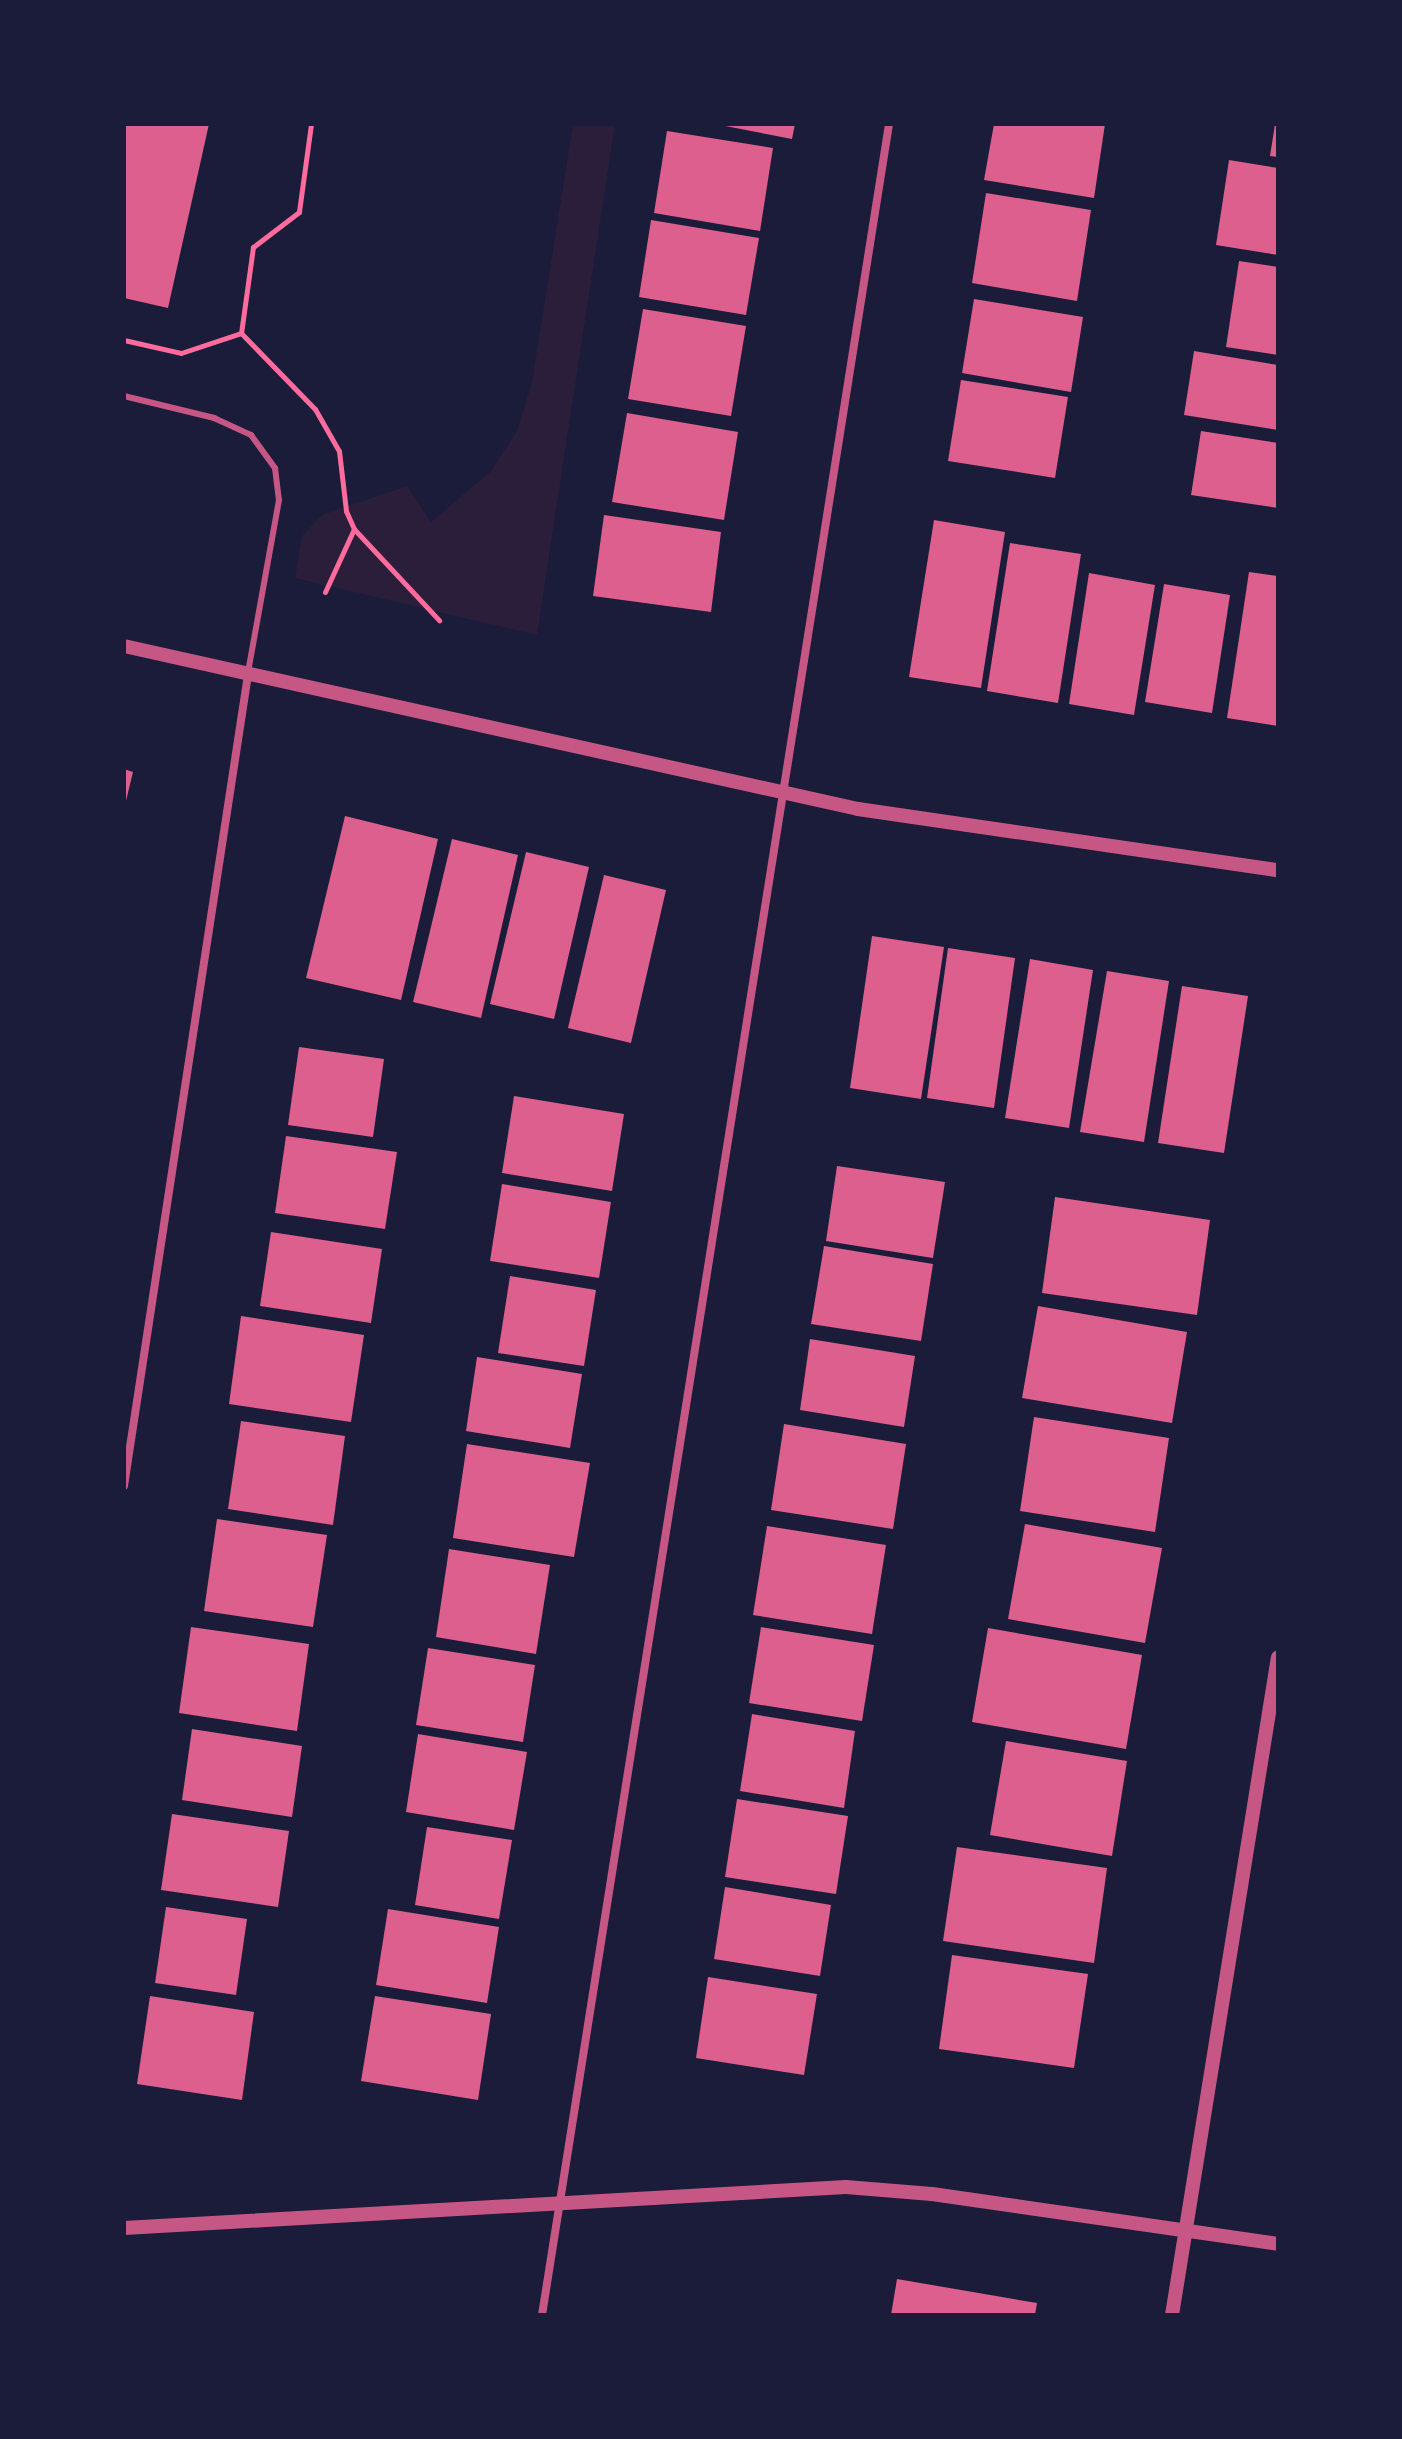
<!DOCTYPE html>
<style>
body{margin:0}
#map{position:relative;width:1402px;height:2439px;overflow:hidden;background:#1b1b3a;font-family:Karla,sans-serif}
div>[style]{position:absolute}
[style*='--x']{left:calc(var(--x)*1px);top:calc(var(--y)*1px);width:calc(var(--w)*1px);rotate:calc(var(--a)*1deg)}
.green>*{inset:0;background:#2a1e3b}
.building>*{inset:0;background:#dd5f8e}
.path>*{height:5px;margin:-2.5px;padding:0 2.5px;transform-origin:2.5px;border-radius:2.5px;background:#ff6b9d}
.service>*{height:6px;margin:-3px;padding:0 3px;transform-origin:3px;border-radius:3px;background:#c65784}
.minor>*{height:8px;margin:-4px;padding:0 4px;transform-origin:4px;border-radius:4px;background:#c65784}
.tertiary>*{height:14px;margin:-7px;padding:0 7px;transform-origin:7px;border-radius:7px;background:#c65784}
span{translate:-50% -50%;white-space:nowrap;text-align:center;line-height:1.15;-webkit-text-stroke:6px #1b1b3a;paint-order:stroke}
.frame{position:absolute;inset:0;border:126px solid #1b1b3a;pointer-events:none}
</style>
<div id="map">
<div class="green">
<i style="clip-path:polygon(573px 124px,615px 124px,537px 635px,295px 578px,302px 536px,322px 515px,407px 486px,431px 522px,491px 471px,517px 431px,532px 382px)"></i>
</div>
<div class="building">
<i style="clip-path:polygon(124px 124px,209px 124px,168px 308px,124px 298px)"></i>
<i style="clip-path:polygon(715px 124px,795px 124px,792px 139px)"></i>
<i style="clip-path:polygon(994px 124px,1105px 124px,1094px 198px,984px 180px)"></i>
<i style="clip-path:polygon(1275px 124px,1278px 124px,1278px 157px,1270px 156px)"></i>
<i style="clip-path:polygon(667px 131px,773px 148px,760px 231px,654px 213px)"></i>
<i style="clip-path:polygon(1229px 160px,1278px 168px,1278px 255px,1216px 245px)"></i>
<i style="clip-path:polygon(986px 193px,1091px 210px,1077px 301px,972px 283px)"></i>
<i style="clip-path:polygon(651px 220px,759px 238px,746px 315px,639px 297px)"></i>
<i style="clip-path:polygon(1239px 261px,1278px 267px,1278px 355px,1226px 347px)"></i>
<i style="clip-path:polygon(974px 299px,1083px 317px,1071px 392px,962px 373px)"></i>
<i style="clip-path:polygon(643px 309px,746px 326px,731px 416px,628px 399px)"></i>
<i style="clip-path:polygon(1194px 351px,1278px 365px,1278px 430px,1184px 415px)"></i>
<i style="clip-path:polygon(961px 380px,1068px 397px,1055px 478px,948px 461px)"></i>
<i style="clip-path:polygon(627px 413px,738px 432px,724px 520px,612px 502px)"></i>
<i style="clip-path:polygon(1201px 431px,1278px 443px,1278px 508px,1191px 495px)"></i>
<i style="clip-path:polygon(604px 515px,721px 532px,711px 612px,593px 596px)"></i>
<i style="clip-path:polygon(934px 520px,1005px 532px,981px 688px,909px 677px)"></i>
<i style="clip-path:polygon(1010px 543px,1081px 554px,1058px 703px,987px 691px)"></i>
<i style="clip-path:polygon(1249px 572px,1278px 576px,1278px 726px,1227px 718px)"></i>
<i style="clip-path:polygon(1089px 573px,1155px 585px,1134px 715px,1069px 704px)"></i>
<i style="clip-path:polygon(1164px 584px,1230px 595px,1212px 713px,1145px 702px)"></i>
<i style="clip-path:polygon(124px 769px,133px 772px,125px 805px,124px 805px)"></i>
<i style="clip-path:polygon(345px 816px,438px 839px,401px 1000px,306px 978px)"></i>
<i style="clip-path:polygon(452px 839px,518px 855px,481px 1018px,413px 1002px)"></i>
<i style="clip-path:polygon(526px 852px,589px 867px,554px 1019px,490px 1004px)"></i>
<i style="clip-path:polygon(604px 875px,666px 890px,631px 1043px,568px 1028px)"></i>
<i style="clip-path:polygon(872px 936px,944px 947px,921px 1099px,850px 1088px)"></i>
<i style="clip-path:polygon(948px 948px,1015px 958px,994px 1108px,927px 1098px)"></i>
<i style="clip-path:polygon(1030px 959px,1093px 970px,1069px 1128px,1005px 1118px)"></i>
<i style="clip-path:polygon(1107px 971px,1169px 981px,1144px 1142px,1080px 1132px)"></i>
<i style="clip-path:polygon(1182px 986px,1248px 996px,1224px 1153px,1158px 1143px)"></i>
<i style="clip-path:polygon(299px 1047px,384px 1059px,373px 1137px,288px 1125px)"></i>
<i style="clip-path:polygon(514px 1096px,624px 1114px,612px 1191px,502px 1173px)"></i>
<i style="clip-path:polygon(286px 1136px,397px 1152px,385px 1229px,275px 1213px)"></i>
<i style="clip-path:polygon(837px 1166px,945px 1182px,933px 1258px,826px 1241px)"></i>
<i style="clip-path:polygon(502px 1184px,611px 1202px,599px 1278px,490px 1261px)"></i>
<i style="clip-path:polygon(1055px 1197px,1210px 1220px,1197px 1315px,1042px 1293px)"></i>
<i style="clip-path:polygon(271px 1232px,382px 1249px,371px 1323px,260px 1306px)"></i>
<i style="clip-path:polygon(824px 1246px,933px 1264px,921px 1341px,811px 1324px)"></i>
<i style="clip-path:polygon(510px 1276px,596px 1290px,584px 1366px,498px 1353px)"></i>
<i style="clip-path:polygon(1038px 1306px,1187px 1332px,1172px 1423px,1022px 1398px)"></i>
<i style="clip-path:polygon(241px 1316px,364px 1335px,351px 1422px,229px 1404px)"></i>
<i style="clip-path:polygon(810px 1339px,915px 1356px,904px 1427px,800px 1410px)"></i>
<i style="clip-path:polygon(477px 1357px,582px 1374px,570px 1448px,466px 1431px)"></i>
<i style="clip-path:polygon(1034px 1417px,1169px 1438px,1155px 1532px,1020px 1511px)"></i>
<i style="clip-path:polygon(241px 1421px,345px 1436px,333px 1525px,228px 1509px)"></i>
<i style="clip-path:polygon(784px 1424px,906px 1444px,893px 1529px,771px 1510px)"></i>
<i style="clip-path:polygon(467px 1444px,590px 1463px,574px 1557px,453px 1538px)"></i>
<i style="clip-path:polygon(217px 1519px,327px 1535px,313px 1627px,204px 1611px)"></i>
<i style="clip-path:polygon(1025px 1524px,1162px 1548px,1145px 1643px,1008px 1619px)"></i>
<i style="clip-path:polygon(767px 1526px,886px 1545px,872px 1634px,753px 1615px)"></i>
<i style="clip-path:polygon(449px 1549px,550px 1565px,536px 1654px,436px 1637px)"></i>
<i style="clip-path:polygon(191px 1627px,309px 1644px,297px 1731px,179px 1713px)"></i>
<i style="clip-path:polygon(761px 1627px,874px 1645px,862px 1721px,749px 1703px)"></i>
<i style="clip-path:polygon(988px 1628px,1142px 1655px,1126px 1749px,972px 1722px)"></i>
<i style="clip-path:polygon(428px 1648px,535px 1665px,523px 1742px,416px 1725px)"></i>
<i style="clip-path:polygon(752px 1714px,855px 1731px,844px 1808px,740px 1791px)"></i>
<i style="clip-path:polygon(192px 1729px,302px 1746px,292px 1817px,182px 1800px)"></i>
<i style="clip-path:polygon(418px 1734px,527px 1752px,514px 1830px,406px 1812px)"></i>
<i style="clip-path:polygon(1006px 1741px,1127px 1761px,1112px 1856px,990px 1835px)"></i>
<i style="clip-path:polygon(737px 1799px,848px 1816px,836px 1894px,725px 1877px)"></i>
<i style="clip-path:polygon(172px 1814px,289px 1831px,278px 1907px,161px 1890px)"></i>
<i style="clip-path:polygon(427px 1827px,512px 1840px,499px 1919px,415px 1905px)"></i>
<i style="clip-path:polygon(957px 1847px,1107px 1868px,1094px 1963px,943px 1941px)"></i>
<i style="clip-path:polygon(725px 1887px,831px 1905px,820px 1976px,714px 1959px)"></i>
<i style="clip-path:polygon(166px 1907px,247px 1919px,236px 1995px,155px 1983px)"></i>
<i style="clip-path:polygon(388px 1909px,499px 1927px,487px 2003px,376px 1985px)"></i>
<i style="clip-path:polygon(952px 1955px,1088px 1974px,1074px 2068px,939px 2049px)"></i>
<i style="clip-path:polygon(708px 1977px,817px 1994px,804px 2075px,696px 2058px)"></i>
<i style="clip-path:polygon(150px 1996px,254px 2012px,242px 2100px,137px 2084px)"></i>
<i style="clip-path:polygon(375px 1996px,491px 2014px,478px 2100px,361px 2081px)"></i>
<i style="clip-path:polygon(897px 2279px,1037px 2303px,1035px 2315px,891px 2315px)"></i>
</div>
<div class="path">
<i style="--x:311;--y:124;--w:89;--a:97.8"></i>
<i style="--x:299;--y:212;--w:58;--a:142.7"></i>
<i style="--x:253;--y:247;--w:87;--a:97.9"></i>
<i style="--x:241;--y:333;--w:106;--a:45.8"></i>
<i style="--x:315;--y:409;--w:48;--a:60.3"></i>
<i style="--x:339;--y:451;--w:60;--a:83.3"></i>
<i style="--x:346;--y:511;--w:20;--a:66"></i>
<i style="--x:354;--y:529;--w:125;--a:47"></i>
<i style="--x:124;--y:340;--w:58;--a:12.8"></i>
<i style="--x:181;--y:353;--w:63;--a:-18.4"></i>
<i style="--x:325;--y:592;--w:69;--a:-65.3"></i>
</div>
<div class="service">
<i style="--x:124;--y:396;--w:93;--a:13.7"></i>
<i style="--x:214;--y:418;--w:41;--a:24.7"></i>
<i style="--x:251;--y:435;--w:41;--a:54"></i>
<i style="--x:275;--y:468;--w:32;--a:83"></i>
<i style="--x:279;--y:500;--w:175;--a:100.2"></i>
</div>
<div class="minor">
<i style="--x:124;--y:1486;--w:820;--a:-81.31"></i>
<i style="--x:542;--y:2315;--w:2218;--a:-81"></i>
</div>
<div class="tertiary">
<i style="--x:124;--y:646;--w:752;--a:12.52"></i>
<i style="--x:858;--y:809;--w:424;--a:8.3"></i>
<i style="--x:124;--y:2228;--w:723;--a:-3.25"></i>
<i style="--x:846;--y:2187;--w:86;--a:4.7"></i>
<i style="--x:932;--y:2194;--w:350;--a:8.2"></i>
<i style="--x:1172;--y:2315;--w:666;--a:-80.85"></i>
</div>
<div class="frame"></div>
</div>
